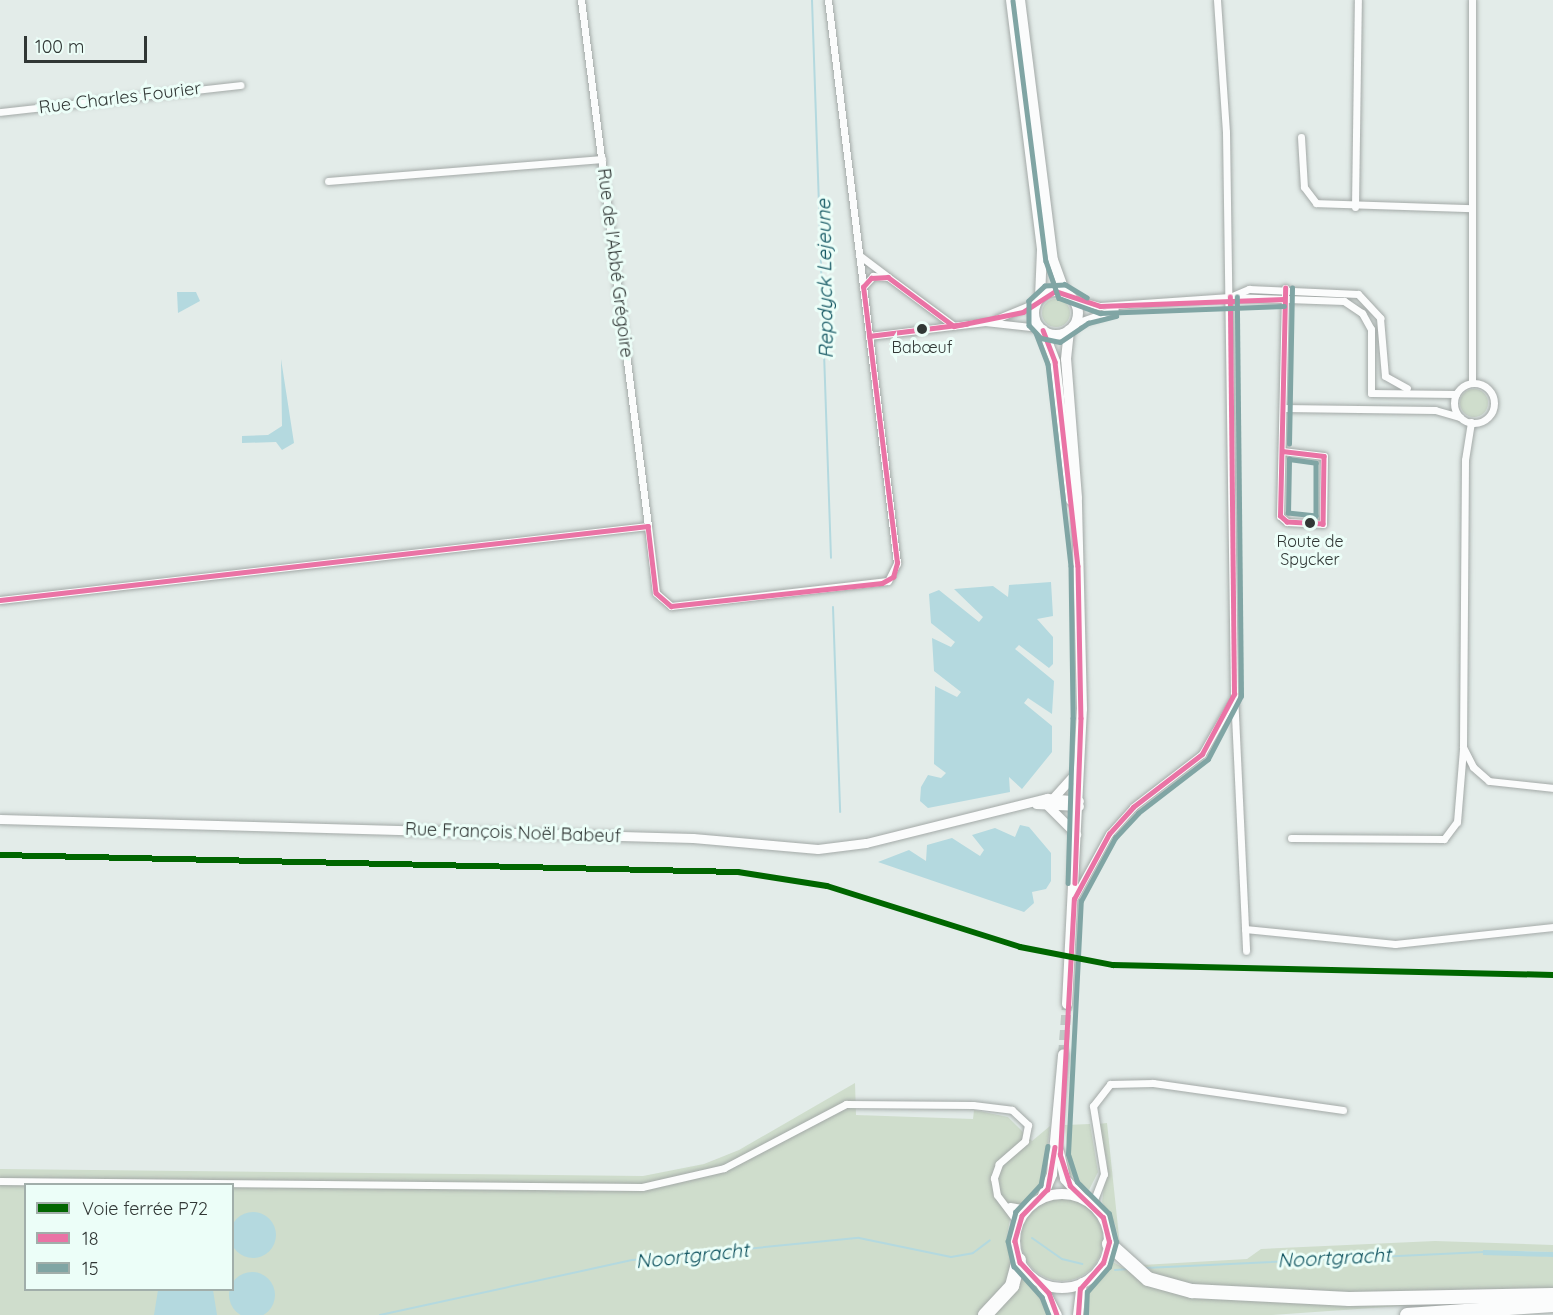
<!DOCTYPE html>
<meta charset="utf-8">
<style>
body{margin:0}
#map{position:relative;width:1553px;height:1315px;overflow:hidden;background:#e3ece9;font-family:Quicksand,sans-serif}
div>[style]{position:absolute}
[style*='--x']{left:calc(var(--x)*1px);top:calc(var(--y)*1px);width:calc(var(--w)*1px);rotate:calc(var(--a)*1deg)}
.green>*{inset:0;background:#cfddcc}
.round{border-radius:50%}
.water>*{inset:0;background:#b4d9df}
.stream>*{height:2px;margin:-1px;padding:0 1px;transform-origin:1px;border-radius:1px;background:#b4d9df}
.secondary-tunnel>*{height:10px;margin-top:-5px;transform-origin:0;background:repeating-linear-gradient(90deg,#bfc8c5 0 10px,transparent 0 15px)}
.roads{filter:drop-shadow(0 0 2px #a3a9a7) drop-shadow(0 0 2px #a3a9a7)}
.minor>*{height:7px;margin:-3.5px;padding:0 3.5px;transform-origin:3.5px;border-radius:3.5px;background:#fbfcfc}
.minor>.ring{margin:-3.5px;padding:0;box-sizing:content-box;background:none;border:7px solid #fbfcfc;border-radius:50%}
.tertiary>*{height:9px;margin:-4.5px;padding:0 4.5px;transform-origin:4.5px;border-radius:4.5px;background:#fbfcfc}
.secondary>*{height:10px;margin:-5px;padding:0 5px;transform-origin:5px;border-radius:5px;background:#fbfcfc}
.secondary>.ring{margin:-5px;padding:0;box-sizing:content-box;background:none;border:10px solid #fbfcfc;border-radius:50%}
.primary>*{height:10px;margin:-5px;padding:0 5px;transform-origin:5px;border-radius:5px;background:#fbfcfc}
.primary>.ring{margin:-5px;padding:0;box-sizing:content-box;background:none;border:10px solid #fbfcfc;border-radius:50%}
.motorway>*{height:14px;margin:-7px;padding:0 7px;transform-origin:7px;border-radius:7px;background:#fbfcfc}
.bus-1>*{height:4.5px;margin:-2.25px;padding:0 2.25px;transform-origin:2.25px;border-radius:2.25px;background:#ea73a5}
.bus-2>*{height:4.5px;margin:-2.25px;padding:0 2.25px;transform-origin:2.25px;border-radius:2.25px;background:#80a5a4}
.rail-1>*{height:6px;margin:-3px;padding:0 3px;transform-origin:3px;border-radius:3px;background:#060}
.dots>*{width:16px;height:16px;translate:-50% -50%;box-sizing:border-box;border:3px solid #ecfef8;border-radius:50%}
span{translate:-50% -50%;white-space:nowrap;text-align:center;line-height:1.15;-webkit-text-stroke:6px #ecfef8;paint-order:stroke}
.bus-label{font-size:16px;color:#313735}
.street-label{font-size:18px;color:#313735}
.water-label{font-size:20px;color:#0d525e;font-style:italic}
.legend{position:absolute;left:24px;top:1183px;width:210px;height:108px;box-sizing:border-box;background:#ecfef8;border:2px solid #a1aeaa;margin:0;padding:8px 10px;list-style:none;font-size:18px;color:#313735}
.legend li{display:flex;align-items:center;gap:12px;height:30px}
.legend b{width:30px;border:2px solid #a1aeaa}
.scale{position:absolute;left:24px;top:36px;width:123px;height:27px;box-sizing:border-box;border:3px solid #313735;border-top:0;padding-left:8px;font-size:18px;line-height:21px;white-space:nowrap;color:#313735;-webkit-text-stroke:4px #ecfef8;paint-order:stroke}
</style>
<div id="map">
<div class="green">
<i class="round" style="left:1042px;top:299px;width:28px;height:28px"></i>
<i class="round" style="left:1460px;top:389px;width:28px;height:28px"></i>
<i style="clip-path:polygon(evenodd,855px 1083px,856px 1115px,973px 1119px,974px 1110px,1008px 1117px,1032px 1141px,1050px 1126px,1043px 1184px,1010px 1219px,1006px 1242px,1013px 1268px,1037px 1292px,1048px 1315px,0 1315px,0 1169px,643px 1176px,704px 1164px,739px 1150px,855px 1083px,26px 1184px,232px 1184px,232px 1290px,26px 1290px,26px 1184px)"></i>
<i style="clip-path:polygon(1107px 1123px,1120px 1246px,1115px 1224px,1102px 1202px,1107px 1161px,1097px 1124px)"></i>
<i style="clip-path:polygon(1090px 1124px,1098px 1172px,1089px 1190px,1069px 1173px,1065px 1125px)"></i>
<i class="round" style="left:1021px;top:1199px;width:82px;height:82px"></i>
<i style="clip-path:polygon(1435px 1241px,1553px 1245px,1553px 1252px,1483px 1251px,1553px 1257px,1553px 1288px,1333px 1293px,1200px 1287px,1152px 1274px,1142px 1265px,1247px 1259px,1261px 1249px)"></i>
<i style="clip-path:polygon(1111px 1261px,1164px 1290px,1429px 1304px,1272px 1315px,1083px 1315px,1084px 1296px)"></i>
</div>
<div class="water">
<i style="clip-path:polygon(177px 292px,196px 292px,200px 301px,178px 313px)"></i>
<i style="clip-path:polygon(281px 359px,294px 443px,282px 450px,276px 442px,242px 443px,242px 436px,268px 435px,282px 426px)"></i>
<i style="clip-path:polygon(1051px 582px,1053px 616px,1037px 619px,1053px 637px,1053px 664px,1049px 668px,1019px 645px,1015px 649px,1054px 681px,1052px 714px,1028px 698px,1024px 703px,1052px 726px,1052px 752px,1022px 789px,1009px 777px,1010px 792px,928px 808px,920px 801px,921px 787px,928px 775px,941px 778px,946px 773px,934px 764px,935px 686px,957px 697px,961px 692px,934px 671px,932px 638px,951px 647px,955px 642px,931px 623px,929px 594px,939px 590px,979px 622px,983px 617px,954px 589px,993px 586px,1008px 597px,1009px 585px)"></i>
<i style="clip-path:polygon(1020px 825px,1029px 827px,1051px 853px,1051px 881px,1046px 889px,1032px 892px,1034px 903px,1024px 912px,878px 862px,909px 850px,926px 861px,927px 845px,952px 838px,980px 856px,984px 850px,972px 835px,995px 828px,1015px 837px)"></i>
<i class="round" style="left:230px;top:1212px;width:46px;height:46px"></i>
<i style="clip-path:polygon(1483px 1250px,1553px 1252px,1553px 1257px,1483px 1255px)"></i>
<i class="round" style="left:229px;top:1272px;width:46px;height:46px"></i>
<i style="clip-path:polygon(158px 1290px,213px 1290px,217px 1315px,154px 1315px)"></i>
</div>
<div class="stream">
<i style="--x:812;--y:0;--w:558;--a:88.05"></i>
<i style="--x:833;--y:607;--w:205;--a:88"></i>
<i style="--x:1032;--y:1238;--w:37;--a:35"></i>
<i style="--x:1062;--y:1259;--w:21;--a:14"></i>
<i style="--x:1145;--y:1268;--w:339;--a:-2.7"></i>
<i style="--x:1115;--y:1270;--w:13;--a:-4"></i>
<i style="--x:380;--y:1315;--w:259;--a:-12.3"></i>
<i style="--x:633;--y:1260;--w:227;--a:-5.6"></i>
<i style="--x:859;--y:1238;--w:94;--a:11.7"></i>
<i style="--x:951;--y:1257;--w:22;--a:-10"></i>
<i style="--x:973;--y:1253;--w:21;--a:-37"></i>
</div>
<div class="secondary-tunnel">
<i style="--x:1063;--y:1055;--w:51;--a:-85.5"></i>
</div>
<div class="roads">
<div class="minor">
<i style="--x:581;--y:0;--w:530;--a:82.74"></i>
<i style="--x:1217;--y:0;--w:132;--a:86.1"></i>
<i style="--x:1226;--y:132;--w:562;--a:89.18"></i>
<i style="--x:1234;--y:694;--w:257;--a:87.3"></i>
<i style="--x:0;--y:112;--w:242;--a:-6.4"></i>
<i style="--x:1301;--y:137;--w:50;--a:86.6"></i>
<i style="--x:1304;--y:187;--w:20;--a:53"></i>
<i style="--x:1316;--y:203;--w:153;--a:1.9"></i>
<i style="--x:328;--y:181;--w:275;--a:-4.6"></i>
<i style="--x:1355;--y:207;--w:207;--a:-89.2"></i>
<i style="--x:859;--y:255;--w:34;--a:37"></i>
<i style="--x:863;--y:287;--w:15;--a:-48"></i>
<i style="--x:873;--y:276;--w:15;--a:4"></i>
<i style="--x:888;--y:277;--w:82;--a:36.6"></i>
<i style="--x:1230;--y:297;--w:21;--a:-23"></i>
<i style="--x:1249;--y:289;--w:109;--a:2.6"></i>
<i style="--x:1358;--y:294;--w:33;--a:47"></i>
<i style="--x:1380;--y:318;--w:58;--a:85.1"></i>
<i style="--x:1385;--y:376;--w:25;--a:29"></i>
<i style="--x:1073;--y:299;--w:28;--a:15"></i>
<i style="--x:1100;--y:306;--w:130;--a:-4"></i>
<i style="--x:1230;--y:297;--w:114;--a:2"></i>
<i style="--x:1344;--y:301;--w:22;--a:34"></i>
<i style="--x:1362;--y:313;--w:18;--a:61"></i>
<i style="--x:1371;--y:329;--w:64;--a:90"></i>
<i style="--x:1371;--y:393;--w:85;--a:0.7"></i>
<i style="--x:996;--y:319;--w:44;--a:-22.5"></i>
<i style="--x:1076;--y:323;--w:41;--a:-19.7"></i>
<i style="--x:869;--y:336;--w:117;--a:-6.9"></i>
<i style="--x:985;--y:322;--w:55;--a:6.2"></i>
<i style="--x:1472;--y:383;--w:383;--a:-90"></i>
<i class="ring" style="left:1454px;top:383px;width:33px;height:33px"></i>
<i style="--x:1283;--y:408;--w:152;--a:0.8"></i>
<i style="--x:1435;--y:410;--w:26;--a:16"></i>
<i style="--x:1471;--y:422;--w:38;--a:99"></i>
<i style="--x:1465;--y:460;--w:287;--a:90.4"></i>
<i style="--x:1463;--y:747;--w:22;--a:63"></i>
<i style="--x:1473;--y:767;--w:21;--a:41"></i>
<i style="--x:1489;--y:781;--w:64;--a:6.2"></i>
<i style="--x:1282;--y:451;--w:42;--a:6.8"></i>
<i style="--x:1324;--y:456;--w:68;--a:90.8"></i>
<i style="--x:1323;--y:524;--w:36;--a:-177"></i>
<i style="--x:1287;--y:522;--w:9;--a:-139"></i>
<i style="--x:1280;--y:516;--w:228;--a:-88.7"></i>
<i style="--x:0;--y:600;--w:652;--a:-6.51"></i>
<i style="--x:648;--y:526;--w:67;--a:83.2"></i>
<i style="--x:656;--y:593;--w:20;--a:41"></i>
<i style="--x:671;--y:606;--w:218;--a:-6.6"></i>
<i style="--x:888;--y:581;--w:20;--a:-63"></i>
<i style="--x:897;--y:563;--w:567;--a:-96.99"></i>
<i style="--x:1291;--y:838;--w:153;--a:0.4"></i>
<i style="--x:1444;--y:839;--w:21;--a:-53"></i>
<i style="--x:1457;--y:822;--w:73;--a:-85.3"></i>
<i style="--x:1075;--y:896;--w:71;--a:-61.3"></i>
<i style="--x:1109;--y:834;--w:36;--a:-48"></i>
<i style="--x:1133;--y:807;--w:87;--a:-37.5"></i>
<i style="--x:1202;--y:754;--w:61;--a:-60.5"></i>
<i style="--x:1245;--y:929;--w:151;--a:5.7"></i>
<i style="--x:1395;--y:944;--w:159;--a:-6.1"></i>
<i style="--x:0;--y:1181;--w:642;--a:0.54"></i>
<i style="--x:642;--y:1187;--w:84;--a:-13"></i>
<i style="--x:724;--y:1168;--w:138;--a:-27.7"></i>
<i style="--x:846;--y:1104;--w:127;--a:0.5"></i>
<i style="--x:973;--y:1105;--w:39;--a:7"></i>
<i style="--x:1012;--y:1110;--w:22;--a:43"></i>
<i style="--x:1028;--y:1125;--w:16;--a:101"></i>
<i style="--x:1025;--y:1141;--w:35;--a:139"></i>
<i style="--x:999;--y:1164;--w:15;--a:110"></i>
<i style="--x:994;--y:1178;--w:17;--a:80"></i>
<i style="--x:997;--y:1195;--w:35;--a:53"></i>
<i style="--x:1092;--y:1205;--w:33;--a:-69"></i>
<i style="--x:1104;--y:1174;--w:69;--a:-99.2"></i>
<i style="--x:1093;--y:1106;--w:28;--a:-52"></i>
<i style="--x:1110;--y:1084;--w:43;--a:-1.3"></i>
<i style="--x:1153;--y:1083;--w:192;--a:8.1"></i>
<i style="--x:1010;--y:1206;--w:17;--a:10"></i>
</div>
<div class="tertiary">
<i style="--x:1054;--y:797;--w:36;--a:-48"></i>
<i style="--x:1036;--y:804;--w:43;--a:2.7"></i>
<i style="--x:1048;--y:806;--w:40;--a:45"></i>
<i style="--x:0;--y:819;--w:693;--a:1.57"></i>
<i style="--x:693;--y:838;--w:125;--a:5"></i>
<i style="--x:818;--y:849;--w:48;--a:-7.1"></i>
<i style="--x:866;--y:843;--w:187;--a:-14"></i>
<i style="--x:1047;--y:798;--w:32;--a:5"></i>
</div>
<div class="secondary">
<i style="--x:1011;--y:0;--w:252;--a:82.9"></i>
<i style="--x:1042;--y:250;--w:48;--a:92.4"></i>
<i style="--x:1020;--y:0;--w:262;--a:82.8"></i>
<i style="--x:1053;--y:260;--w:35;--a:70"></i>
<i class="ring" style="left:1034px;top:291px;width:34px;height:34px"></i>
<i style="--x:1043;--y:330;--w:34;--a:69"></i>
<i style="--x:1055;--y:362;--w:139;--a:83.4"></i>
<i style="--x:1067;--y:1004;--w:295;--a:-87.1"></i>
<i style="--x:1082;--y:709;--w:211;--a:-91.4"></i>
<i style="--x:1077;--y:498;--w:139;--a:-94.5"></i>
<i style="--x:1066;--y:359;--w:29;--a:-84"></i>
<i style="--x:1059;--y:1152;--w:28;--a:77"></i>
<i style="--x:1065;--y:1179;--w:25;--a:48"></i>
<i style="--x:1042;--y:1198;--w:26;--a:-67"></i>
<i style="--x:1052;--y:1174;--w:120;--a:-84.7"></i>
</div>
<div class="primary">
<i class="ring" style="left:1015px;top:1194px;width:84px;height:84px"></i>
<i style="--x:1041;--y:1284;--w:35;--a:63"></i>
<i style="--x:1078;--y:1315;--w:32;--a:-83"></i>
</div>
<div class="motorway">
<i style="--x:1109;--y:1244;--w:52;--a:41.9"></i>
<i style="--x:1148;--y:1279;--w:46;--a:15.3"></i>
<i style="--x:1192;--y:1291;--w:157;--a:2.9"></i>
<i style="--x:1349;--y:1299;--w:204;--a:-1.1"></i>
<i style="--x:985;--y:1315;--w:40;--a:-47"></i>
<i style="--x:1012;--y:1286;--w:27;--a:-75"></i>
<i style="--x:1407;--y:1315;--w:146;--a:-3.9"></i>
</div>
</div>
<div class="bus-1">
<i style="--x:1043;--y:330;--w:34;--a:69"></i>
<i style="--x:1055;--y:362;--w:205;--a:83.6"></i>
<i style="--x:1078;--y:566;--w:152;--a:88.9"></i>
<i style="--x:1081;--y:718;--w:165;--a:92.1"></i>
<i style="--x:869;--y:336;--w:98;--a:-7.1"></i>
<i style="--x:1282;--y:451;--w:42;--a:6.8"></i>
<i style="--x:1324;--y:456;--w:68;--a:90.8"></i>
<i style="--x:1323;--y:524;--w:36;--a:-177"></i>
<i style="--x:1287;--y:522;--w:9;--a:-139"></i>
<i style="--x:1280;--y:516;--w:228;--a:-88.7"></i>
<i style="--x:0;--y:600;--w:652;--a:-6.51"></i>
<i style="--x:648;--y:526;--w:67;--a:83.2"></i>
<i style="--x:656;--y:593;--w:20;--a:41"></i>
<i style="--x:671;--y:606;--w:212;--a:-6.2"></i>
<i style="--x:882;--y:583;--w:13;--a:-29"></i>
<i style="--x:893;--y:577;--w:15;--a:-74"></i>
<i style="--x:897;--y:563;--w:278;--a:-97"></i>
<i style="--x:863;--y:287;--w:12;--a:-48"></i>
<i style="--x:871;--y:278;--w:17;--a:-3"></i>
<i style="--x:888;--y:277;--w:82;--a:36.6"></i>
<i style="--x:954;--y:326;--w:70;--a:-11.5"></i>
<i style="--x:1023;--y:312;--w:38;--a:-33"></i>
<i style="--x:1055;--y:291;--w:47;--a:18.4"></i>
<i style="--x:1100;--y:306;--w:184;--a:-2.2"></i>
<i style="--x:1055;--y:1147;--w:43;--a:99.5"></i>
<i style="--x:1048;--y:1189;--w:37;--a:134"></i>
<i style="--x:1022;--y:1216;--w:26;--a:106"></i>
<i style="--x:1015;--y:1241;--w:22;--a:77"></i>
<i style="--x:1020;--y:1262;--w:42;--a:46.9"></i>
<i style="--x:1049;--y:1293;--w:23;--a:70"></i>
<i style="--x:1078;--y:1315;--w:26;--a:-86"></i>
<i style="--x:1080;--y:1289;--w:35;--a:-49"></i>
<i style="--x:1103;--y:1263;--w:22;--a:-74"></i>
<i style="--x:1109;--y:1242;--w:25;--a:-104"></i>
<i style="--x:1103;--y:1218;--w:46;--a:-135.9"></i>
<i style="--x:1070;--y:1186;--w:33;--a:-108"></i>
<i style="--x:1060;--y:1155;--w:256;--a:-86.9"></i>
<i style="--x:1074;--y:899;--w:74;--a:-61.7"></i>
<i style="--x:1109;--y:834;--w:36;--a:-48"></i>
<i style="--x:1133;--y:807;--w:87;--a:-37.5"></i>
<i style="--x:1202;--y:754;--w:68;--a:-61.9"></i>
<i style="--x:1234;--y:694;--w:397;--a:-90.6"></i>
</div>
<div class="bus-2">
<i style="--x:1013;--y:1;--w:262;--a:82.8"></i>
<i style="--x:1046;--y:261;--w:39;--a:71"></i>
<i style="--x:1059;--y:298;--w:44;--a:20.1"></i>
<i style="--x:1100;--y:313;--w:184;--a:-2.2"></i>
<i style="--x:1087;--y:298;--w:26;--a:-149"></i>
<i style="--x:1065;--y:285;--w:20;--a:177"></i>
<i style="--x:1045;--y:286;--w:22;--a:137"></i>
<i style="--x:1029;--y:301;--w:24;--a:90"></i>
<i style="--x:1029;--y:325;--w:18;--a:47"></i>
<i style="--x:1041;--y:338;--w:19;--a:12"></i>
<i style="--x:1060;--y:342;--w:34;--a:-34"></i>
<i style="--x:1088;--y:323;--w:29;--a:-14"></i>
<i style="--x:1036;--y:333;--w:33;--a:69"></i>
<i style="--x:1048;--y:364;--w:203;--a:83.5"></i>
<i style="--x:1071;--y:566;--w:152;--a:89.2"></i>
<i style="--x:1073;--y:718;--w:165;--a:91.7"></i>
<i style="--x:1289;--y:444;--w:156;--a:-88.9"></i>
<i style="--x:1289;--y:459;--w:27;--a:8"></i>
<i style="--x:1316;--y:463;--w:53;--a:90"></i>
<i style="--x:1316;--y:516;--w:28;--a:-174"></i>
<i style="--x:1288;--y:513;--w:54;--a:-88.9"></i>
<i style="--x:1048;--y:1146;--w:40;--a:100"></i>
<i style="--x:1041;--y:1185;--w:37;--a:133"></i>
<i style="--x:1016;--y:1212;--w:30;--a:105"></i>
<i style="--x:1008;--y:1241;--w:26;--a:77"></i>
<i style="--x:1014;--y:1266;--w:42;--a:47.9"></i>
<i style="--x:1042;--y:1297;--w:19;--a:69"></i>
<i style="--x:1086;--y:1315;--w:23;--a:-88"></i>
<i style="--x:1087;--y:1292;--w:33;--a:-49"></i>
<i style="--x:1109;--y:1267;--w:26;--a:-74"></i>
<i style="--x:1116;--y:1242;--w:29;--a:-104"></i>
<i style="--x:1109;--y:1214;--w:45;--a:-135"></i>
<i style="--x:1077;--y:1182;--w:29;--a:-108"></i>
<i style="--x:1068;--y:1154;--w:253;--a:-87.1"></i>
<i style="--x:1081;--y:901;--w:72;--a:-61.6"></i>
<i style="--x:1115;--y:838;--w:34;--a:-47"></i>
<i style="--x:1138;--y:813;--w:88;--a:-37.6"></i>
<i style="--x:1208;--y:759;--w:71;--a:-62.4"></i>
<i style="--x:1241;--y:696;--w:399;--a:-90.6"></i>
</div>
<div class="rail-1">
<i style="--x:0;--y:855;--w:738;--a:1.32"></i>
<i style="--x:738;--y:872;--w:90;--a:8.9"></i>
<i style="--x:827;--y:886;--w:202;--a:17.5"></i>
<i style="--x:1020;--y:947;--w:95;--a:11"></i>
<i style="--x:1113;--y:965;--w:440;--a:1.3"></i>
</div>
<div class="dots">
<i style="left:922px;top:329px;background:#313735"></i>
<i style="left:1310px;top:523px;background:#313735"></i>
</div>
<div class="bus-label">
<span style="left:922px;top:347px">Babœuf</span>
<span style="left:1310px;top:550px">Route de<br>Spycker</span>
</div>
<div class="street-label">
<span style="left:120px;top:98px;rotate:-7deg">Rue Charles Fourier</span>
<span style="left:615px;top:263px;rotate:83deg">Rue de l'Abbé Grégoire</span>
<span style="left:513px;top:833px;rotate:2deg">Rue François Noël Babeuf</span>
</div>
<div class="water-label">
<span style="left:824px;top:279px;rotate:-91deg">Repdyck Lejeune</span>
<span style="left:692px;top:1255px;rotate:-6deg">Noortgracht</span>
<span style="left:1334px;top:1257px;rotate:-3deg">Noortgracht</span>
</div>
<ul class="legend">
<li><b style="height:8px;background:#060"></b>Voie ferrée P72</li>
<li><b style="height:8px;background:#ea73a5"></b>18</li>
<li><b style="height:8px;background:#80a5a4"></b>15</li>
</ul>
<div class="scale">100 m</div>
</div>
